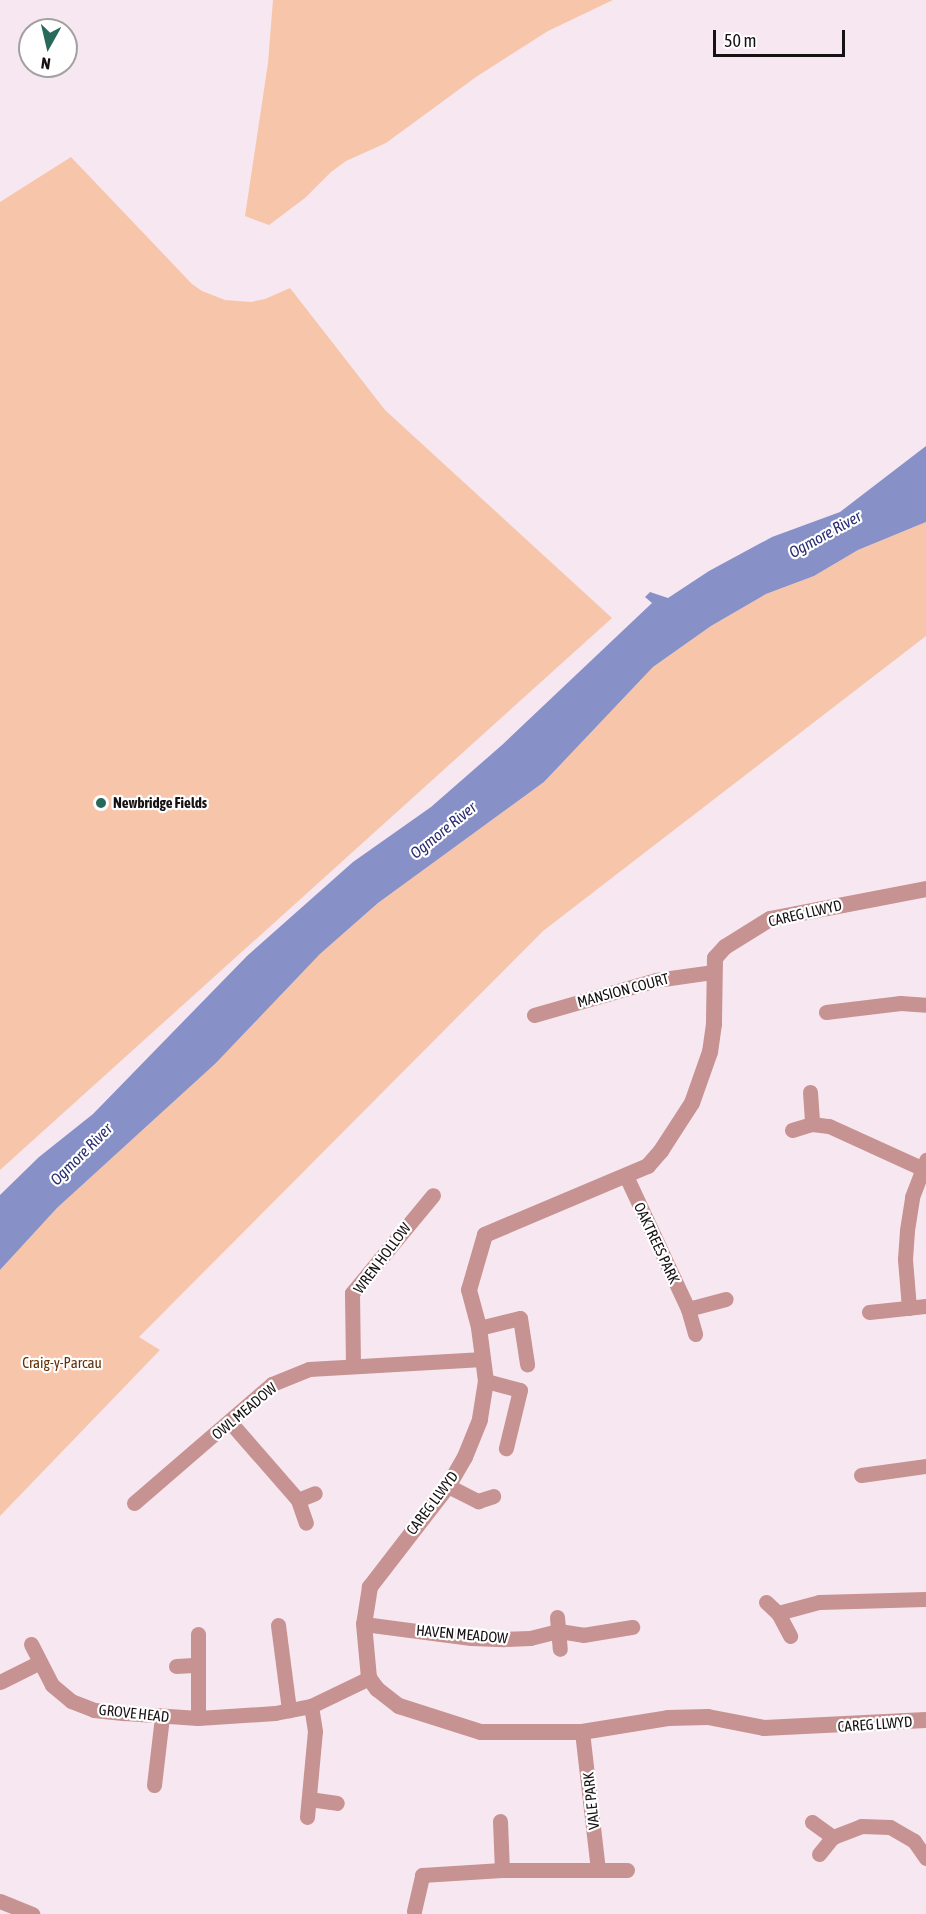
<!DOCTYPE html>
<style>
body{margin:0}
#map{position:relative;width:926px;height:1914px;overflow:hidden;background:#f7e7f0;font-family:"Asap Condensed",sans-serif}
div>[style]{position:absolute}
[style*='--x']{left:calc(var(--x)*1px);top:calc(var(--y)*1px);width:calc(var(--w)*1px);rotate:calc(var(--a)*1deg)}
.green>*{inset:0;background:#f7c6aa}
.water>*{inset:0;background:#8791c8}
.minor>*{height:15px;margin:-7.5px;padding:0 7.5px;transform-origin:7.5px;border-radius:7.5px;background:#c79292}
.tertiary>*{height:16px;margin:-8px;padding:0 8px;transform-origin:8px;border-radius:8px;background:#c79292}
.dots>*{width:16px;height:16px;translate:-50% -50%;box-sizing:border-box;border:3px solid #fff;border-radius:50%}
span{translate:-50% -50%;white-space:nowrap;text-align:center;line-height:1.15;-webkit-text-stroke:4.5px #fff;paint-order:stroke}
.poi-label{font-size:15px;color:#161113;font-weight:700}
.left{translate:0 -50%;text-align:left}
.street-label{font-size:15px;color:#161113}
.park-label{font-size:15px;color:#643007}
.water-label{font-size:16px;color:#2a2d70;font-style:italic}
.north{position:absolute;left:18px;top:18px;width:60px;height:60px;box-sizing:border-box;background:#fff;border:2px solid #a2a0a1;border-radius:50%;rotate:188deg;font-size:16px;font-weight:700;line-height:24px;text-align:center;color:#161113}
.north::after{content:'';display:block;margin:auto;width:21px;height:27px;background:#276a5a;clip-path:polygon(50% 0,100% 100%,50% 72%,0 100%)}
.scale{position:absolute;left:713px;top:30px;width:132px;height:27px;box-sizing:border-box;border:3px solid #161113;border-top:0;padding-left:8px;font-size:18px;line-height:21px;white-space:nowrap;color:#161113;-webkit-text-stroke:4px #fff;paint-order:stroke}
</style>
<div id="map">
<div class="green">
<i style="clip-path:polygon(273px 0,613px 0,548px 31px,476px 77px,386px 143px,346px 161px,331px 172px,305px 198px,269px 225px,245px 216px,268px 63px)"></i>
<i style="clip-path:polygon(71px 157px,192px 284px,202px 291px,225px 300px,251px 302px,265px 299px,290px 288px,385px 410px,612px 618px,0 1170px,0 202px)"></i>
<i style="clip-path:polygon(926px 522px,926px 636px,543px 931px,139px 1337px,160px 1350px,0 1516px,0 1270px,57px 1208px,216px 1063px,320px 954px,378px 903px,544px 782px,653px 667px,711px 626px,766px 594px,814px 576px,858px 550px)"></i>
</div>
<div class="water">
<i style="clip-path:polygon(926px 446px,926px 522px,858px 550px,814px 576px,766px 594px,711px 626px,653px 667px,544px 782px,378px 903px,320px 954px,216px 1063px,57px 1208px,0 1270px,0 1195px,39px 1157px,93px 1114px,247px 956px,353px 862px,431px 807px,502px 745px,652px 603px,645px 597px,650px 592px,668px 598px,709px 571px,772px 537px,840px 512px)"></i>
</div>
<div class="minor">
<i style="--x:826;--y:1012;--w:75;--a:-6.9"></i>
<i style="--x:900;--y:1003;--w:26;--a:4"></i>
<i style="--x:534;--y:1015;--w:127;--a:-16"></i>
<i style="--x:656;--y:980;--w:58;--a:-8"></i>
<i style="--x:810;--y:1092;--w:32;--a:86"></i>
<i style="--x:792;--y:1130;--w:21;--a:-17"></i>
<i style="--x:812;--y:1124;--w:17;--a:7"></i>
<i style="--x:829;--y:1126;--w:101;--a:24.5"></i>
<i style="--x:626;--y:1176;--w:147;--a:65"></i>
<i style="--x:688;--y:1309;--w:26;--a:74"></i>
<i style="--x:909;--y:1308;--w:49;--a:-94.7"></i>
<i style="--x:905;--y:1259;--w:29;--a:-86"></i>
<i style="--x:907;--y:1230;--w:33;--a:-81"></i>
<i style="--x:912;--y:1197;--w:40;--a:-69"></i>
<i style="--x:688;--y:1309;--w:39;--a:-15"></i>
<i style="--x:869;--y:1312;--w:57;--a:-6"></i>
<i style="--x:479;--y:1328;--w:42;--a:-13.7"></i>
<i style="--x:520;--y:1318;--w:47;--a:81.3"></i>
<i style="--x:353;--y:1365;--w:72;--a:-90.8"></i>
<i style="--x:352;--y:1293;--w:127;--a:-50.4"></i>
<i style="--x:486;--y:1381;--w:35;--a:15"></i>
<i style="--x:520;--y:1390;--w:60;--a:103.6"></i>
<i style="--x:230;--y:1422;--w:103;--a:48.9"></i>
<i style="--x:298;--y:1500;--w:24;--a:71"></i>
<i style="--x:861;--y:1475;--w:66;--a:-7.9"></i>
<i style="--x:448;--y:1486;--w:34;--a:27"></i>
<i style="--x:478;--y:1501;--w:16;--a:-18"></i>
<i style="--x:298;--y:1500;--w:18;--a:-22"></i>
<i style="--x:134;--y:1503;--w:182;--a:-40.8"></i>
<i style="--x:272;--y:1384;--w:40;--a:-22"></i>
<i style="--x:309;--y:1369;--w:174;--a:-3.3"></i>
<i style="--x:766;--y:1602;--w:16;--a:43"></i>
<i style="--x:778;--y:1613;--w:26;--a:62"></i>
<i style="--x:778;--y:1613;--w:42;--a:-15"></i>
<i style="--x:819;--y:1602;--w:107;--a:-1.6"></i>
<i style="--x:557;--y:1617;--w:32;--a:85"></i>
<i style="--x:364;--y:1624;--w:108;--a:7.5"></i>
<i style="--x:471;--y:1638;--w:33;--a:2"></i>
<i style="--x:504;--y:1639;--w:26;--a:-2"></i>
<i style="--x:530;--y:1638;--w:30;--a:-14"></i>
<i style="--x:559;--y:1631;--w:24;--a:9"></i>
<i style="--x:583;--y:1635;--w:50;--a:-9.3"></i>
<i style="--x:278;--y:1625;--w:86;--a:82.6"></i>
<i style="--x:31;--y:1644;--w:46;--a:62.9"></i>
<i style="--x:52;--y:1685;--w:25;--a:40"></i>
<i style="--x:71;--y:1701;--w:25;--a:21"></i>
<i style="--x:94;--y:1710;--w:31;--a:6"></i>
<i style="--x:125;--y:1713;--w:73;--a:3.9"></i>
<i style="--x:198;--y:1718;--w:77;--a:-3.7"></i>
<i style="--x:275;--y:1713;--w:37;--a:-11"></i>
<i style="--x:311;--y:1706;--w:64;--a:-25.8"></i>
<i style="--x:176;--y:1666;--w:22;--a:-3"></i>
<i style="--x:0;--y:1682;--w:42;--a:-26.6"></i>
<i style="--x:198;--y:1718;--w:84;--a:-90"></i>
<i style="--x:154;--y:1785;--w:68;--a:-83.3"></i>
<i style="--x:309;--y:1799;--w:28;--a:8"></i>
<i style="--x:307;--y:1817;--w:86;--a:-84.7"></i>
<i style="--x:315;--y:1731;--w:25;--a:-99"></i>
<i style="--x:500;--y:1821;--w:49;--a:87.7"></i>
<i style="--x:502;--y:1870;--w:96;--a:0"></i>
<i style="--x:598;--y:1870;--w:139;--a:-96.6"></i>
<i style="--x:812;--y:1822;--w:26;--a:36"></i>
<i style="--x:819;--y:1854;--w:22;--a:-51"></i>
<i style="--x:833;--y:1837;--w:30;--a:-21"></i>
<i style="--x:861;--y:1826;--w:29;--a:2"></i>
<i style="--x:890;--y:1827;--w:28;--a:30"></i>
<i style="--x:914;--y:1841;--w:21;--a:55"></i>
<i style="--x:598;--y:1870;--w:29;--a:0"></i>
<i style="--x:0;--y:1901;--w:35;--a:22"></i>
<i style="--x:414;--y:1911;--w:37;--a:-77"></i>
<i style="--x:422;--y:1875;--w:80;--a:-3.6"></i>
</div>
<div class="tertiary">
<i style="--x:926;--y:889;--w:159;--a:169.1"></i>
<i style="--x:770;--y:919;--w:53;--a:148.1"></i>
<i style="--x:725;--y:947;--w:15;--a:132"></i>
<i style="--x:715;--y:958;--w:66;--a:90.9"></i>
<i style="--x:714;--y:1024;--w:28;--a:98"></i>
<i style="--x:710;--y:1052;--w:54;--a:109.4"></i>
<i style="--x:692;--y:1103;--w:57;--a:122.9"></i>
<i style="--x:661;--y:1151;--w:20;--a:131"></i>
<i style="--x:648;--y:1166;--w:177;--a:157.1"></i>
<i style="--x:485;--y:1235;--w:57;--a:106.2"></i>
<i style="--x:469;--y:1290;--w:39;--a:75"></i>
<i style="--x:479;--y:1328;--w:53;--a:82.5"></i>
<i style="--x:486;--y:1381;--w:39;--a:99"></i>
<i style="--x:480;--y:1420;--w:40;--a:112"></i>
<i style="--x:465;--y:1457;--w:34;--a:120"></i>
<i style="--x:448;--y:1486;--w:128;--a:127.7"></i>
<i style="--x:370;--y:1587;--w:37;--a:99"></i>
<i style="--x:364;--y:1624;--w:54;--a:84.7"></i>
<i style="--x:369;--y:1678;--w:14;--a:54"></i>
<i style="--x:377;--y:1689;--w:28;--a:38"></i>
<i style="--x:399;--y:1706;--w:86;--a:17.6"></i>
<i style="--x:481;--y:1732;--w:101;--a:0"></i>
<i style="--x:582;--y:1732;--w:87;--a:-9.2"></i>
<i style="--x:668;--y:1718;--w:40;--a:-1.4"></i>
<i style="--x:708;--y:1717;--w:57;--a:11.1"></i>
<i style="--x:764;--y:1728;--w:162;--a:-2.8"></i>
</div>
<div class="dots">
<i style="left:101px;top:803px;background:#276a5a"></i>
</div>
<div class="poi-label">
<span class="left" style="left:113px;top:803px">Newbridge Fields</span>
</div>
<div class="street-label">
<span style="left:805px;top:913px;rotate:-13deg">CAREG LLWYD</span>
<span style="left:623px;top:990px;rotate:-15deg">MANSION COURT</span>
<span style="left:657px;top:1243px;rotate:65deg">OAKTREES PARK</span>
<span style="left:382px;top:1258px;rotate:-53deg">WREN HOLLOW</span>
<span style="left:244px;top:1411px;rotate:-40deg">OWL MEADOW</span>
<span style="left:432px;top:1503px;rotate:-53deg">CAREG LLWYD</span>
<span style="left:462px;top:1634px;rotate:5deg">HAVEN MEADOW</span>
<span style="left:134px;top:1713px;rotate:6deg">GROVE HEAD</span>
<span style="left:875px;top:1724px;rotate:-4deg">CAREG LLWYD</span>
<span style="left:591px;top:1801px;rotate:-96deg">VALE PARK</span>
</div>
<div class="park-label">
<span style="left:62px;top:1363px">Craig-y-Parcau</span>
</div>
<div class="water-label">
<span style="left:825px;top:534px;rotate:-29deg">Ogmore River</span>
<span style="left:443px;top:830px;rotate:-39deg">Ogmore River</span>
<span style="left:81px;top:1154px;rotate:-45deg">Ogmore River</span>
</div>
<div class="north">N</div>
<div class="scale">50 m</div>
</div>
